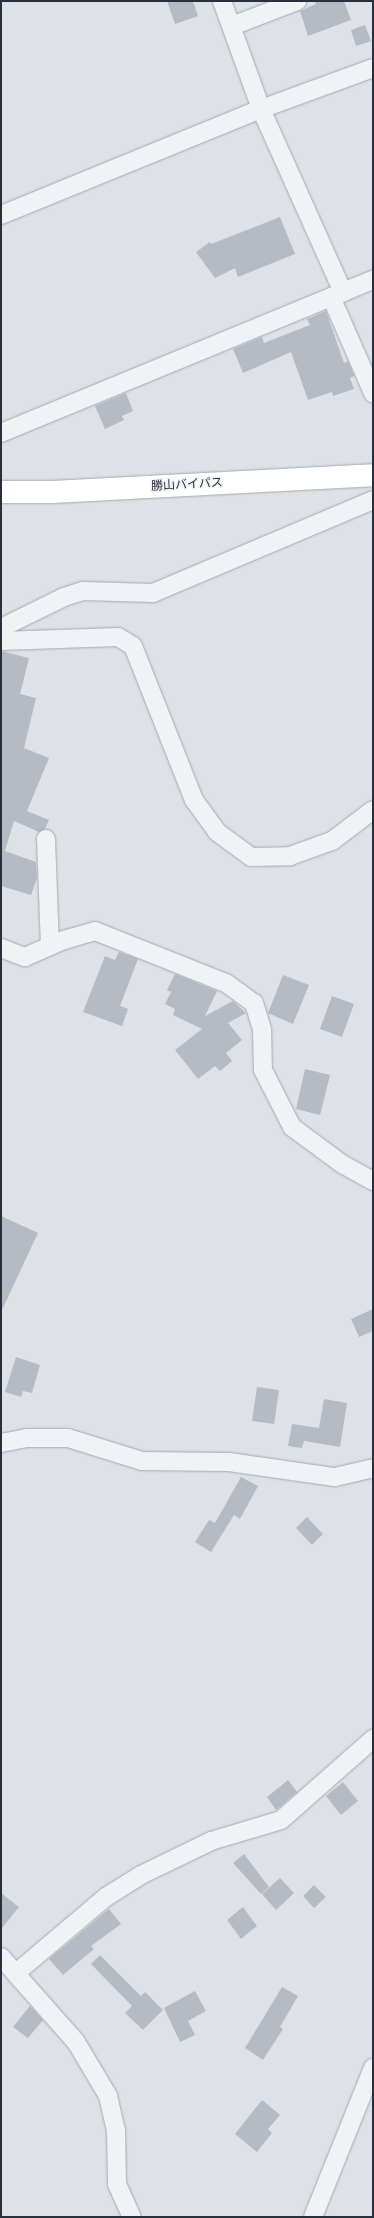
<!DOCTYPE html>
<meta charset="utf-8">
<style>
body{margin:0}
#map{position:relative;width:374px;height:2218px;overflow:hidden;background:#dee2e7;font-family:Raleway,"Noto Sans JP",sans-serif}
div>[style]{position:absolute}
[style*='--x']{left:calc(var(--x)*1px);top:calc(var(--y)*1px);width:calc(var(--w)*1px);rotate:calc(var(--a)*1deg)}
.building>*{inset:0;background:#b6bbc3}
.roads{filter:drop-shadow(0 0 1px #a4a9b1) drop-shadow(0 0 1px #a4a9b1)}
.street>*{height:18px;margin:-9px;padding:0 9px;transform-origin:9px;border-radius:9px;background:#f1f2f6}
.secondary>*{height:22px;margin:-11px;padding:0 11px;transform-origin:11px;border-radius:11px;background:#fff}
span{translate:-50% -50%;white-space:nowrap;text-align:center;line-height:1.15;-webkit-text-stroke:3px #eef1f5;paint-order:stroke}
.street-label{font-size:12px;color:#29303d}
.frame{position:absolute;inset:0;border:2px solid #29303d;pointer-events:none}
</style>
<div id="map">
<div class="building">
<i style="clip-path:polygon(167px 1px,193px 1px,198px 16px,175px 24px)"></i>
<i style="clip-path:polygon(315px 1px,344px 1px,351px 20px,308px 36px,300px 11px,316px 4px)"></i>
<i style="clip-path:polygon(365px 25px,371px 41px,356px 46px,351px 30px)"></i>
<i style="clip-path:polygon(280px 217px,295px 254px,238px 277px,235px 268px,215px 278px,196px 252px,210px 242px,211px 244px)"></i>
<i style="clip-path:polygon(326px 311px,344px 363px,348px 361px,354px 376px,350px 378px,354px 389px,333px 396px,332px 392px,308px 400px,291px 352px,243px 373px,233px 349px,262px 337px,264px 343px,310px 325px,307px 319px)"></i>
<i style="clip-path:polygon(126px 393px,133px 411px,122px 416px,124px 420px,105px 429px,95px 406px)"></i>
<i style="clip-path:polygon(1px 651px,29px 658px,20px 694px,36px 698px,24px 748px,49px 758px,27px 811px,49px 820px,45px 829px,39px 832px,14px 821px,5px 851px,36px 862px,37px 878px,31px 895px,1px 886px)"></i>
<i style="clip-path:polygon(119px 952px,138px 959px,120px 1006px,128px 1009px,122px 1026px,83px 1012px,105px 956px,115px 960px)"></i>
<i style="clip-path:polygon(175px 974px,217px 991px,205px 1016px,233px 1001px,246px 1013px,228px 1023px,242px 1040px,226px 1053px,232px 1061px,220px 1071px,215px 1066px,198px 1079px,175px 1050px,202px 1029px,173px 1015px,175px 1009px,165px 1004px,171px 992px,167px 990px)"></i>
<i style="clip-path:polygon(283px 975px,309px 985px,293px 1024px,268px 1013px)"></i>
<i style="clip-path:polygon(332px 996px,354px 1004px,342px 1037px,320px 1029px)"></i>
<i style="clip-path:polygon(305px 1069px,330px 1075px,320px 1115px,296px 1109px)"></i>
<i style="clip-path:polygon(1px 1216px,38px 1233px,1px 1312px)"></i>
<i style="clip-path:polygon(373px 1309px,373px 1331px,359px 1337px,351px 1319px)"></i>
<i style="clip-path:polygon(16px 1357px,40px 1365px,32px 1393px,23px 1391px,21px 1397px,5px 1392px)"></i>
<i style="clip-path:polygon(257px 1387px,279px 1390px,274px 1424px,252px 1421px)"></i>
<i style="clip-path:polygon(324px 1399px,347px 1403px,340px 1447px,304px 1441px,302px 1448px,288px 1446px,292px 1424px,319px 1428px)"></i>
<i style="clip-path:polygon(241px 1477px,258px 1486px,240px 1519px,234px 1515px,211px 1552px,195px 1542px,209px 1520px,215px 1523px)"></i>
<i style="clip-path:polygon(307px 1517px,323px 1534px,312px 1545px,296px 1528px)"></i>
<i style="clip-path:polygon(288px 1780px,297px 1792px,276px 1810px,267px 1797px)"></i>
<i style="clip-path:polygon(343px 1782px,358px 1801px,341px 1815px,326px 1796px)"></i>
<i style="clip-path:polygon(244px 1854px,269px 1887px,261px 1894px,233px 1863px)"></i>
<i style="clip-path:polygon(280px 1878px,294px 1893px,276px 1910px,262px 1894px)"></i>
<i style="clip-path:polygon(314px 1885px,326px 1897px,314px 1908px,303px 1896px)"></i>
<i style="clip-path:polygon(1px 1893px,19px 1907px,1px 1929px)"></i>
<i style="clip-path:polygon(243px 1907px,257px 1926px,241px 1939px,227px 1920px)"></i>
<i style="clip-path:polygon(109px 1909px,121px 1924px,91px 1946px,94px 1949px,63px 1975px,49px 1959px)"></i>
<i style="clip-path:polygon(100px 1955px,141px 1996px,145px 1992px,163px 2010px,143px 2030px,125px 2013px,132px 2006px,91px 1964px)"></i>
<i style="clip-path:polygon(282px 1987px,298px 1996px,280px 2027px,283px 2029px,263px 2060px,245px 2048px)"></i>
<i style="clip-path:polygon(195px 1991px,206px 2011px,188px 2021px,195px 2035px,180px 2042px,164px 2008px)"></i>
<i style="clip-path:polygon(30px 2006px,43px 2020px,28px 2038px,13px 2027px)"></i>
<i style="clip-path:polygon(262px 2100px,280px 2115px,268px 2129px,272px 2133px,257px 2152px,235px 2134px)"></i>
</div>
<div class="roads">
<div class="street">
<i style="--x:222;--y:1;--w:115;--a:70.1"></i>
<i style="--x:261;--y:109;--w:201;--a:65.9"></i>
<i style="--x:232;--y:26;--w:70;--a:-21"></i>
<i style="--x:1;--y:215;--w:281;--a:-22.2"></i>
<i style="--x:261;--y:109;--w:119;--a:-20.1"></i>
<i style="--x:332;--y:299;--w:103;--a:66.4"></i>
<i style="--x:1;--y:433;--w:402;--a:-22.4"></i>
<i style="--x:1;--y:628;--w:70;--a:-26.2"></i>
<i style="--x:64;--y:597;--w:20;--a:-18"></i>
<i style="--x:83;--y:591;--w:70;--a:1.6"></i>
<i style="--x:153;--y:593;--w:239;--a:-22.9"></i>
<i style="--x:1;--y:641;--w:117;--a:-2"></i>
<i style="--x:118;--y:637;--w:17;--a:31"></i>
<i style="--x:133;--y:646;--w:166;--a:68.4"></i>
<i style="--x:194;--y:800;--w:39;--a:54"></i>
<i style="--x:217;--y:832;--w:42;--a:36.3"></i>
<i style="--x:251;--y:857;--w:39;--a:-1"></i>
<i style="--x:290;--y:856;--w:45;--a:-19.7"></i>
<i style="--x:332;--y:841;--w:51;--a:-37.1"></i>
<i style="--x:46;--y:839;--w:107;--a:87.9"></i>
<i style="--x:1;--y:948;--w:26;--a:21"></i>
<i style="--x:25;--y:957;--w:43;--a:-23.6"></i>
<i style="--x:64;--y:940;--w:32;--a:-16"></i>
<i style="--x:95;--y:931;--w:141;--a:21.7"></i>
<i style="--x:226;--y:983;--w:34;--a:36"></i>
<i style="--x:254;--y:1003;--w:28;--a:73"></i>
<i style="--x:262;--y:1030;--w:40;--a:88.6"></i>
<i style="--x:263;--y:1070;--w:64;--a:63"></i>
<i style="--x:292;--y:1127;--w:62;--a:36.5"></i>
<i style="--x:342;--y:1164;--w:35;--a:29"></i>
<i style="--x:1;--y:1443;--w:25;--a:-11"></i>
<i style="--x:26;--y:1438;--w:42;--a:0"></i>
<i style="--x:68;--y:1438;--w:77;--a:17.3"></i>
<i style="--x:142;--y:1461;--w:87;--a:0.7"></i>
<i style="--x:229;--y:1462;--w:107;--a:8.1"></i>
<i style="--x:335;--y:1477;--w:39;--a:-13"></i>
<i style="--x:1;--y:1957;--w:113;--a:48.6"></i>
<i style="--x:76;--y:2042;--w:63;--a:59.3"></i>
<i style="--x:108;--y:2096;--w:35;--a:77"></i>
<i style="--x:116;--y:2130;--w:54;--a:88.9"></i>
<i style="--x:117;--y:2184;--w:36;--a:66"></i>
<i style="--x:16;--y:1973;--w:118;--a:-40.2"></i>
<i style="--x:106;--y:1897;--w:39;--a:-32"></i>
<i style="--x:139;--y:1876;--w:80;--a:-25.9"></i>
<i style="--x:211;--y:1841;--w:73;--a:-16.7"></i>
<i style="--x:281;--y:1820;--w:123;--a:-41.4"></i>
<i style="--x:313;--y:2217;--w:161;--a:-68.1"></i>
</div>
<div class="secondary">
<i style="--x:1;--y:492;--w:51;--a:0"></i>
<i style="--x:52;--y:492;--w:321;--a:-3"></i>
</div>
</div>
<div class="street-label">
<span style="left:187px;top:485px;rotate:-3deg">勝山バイパス</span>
</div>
<div class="frame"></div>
</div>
